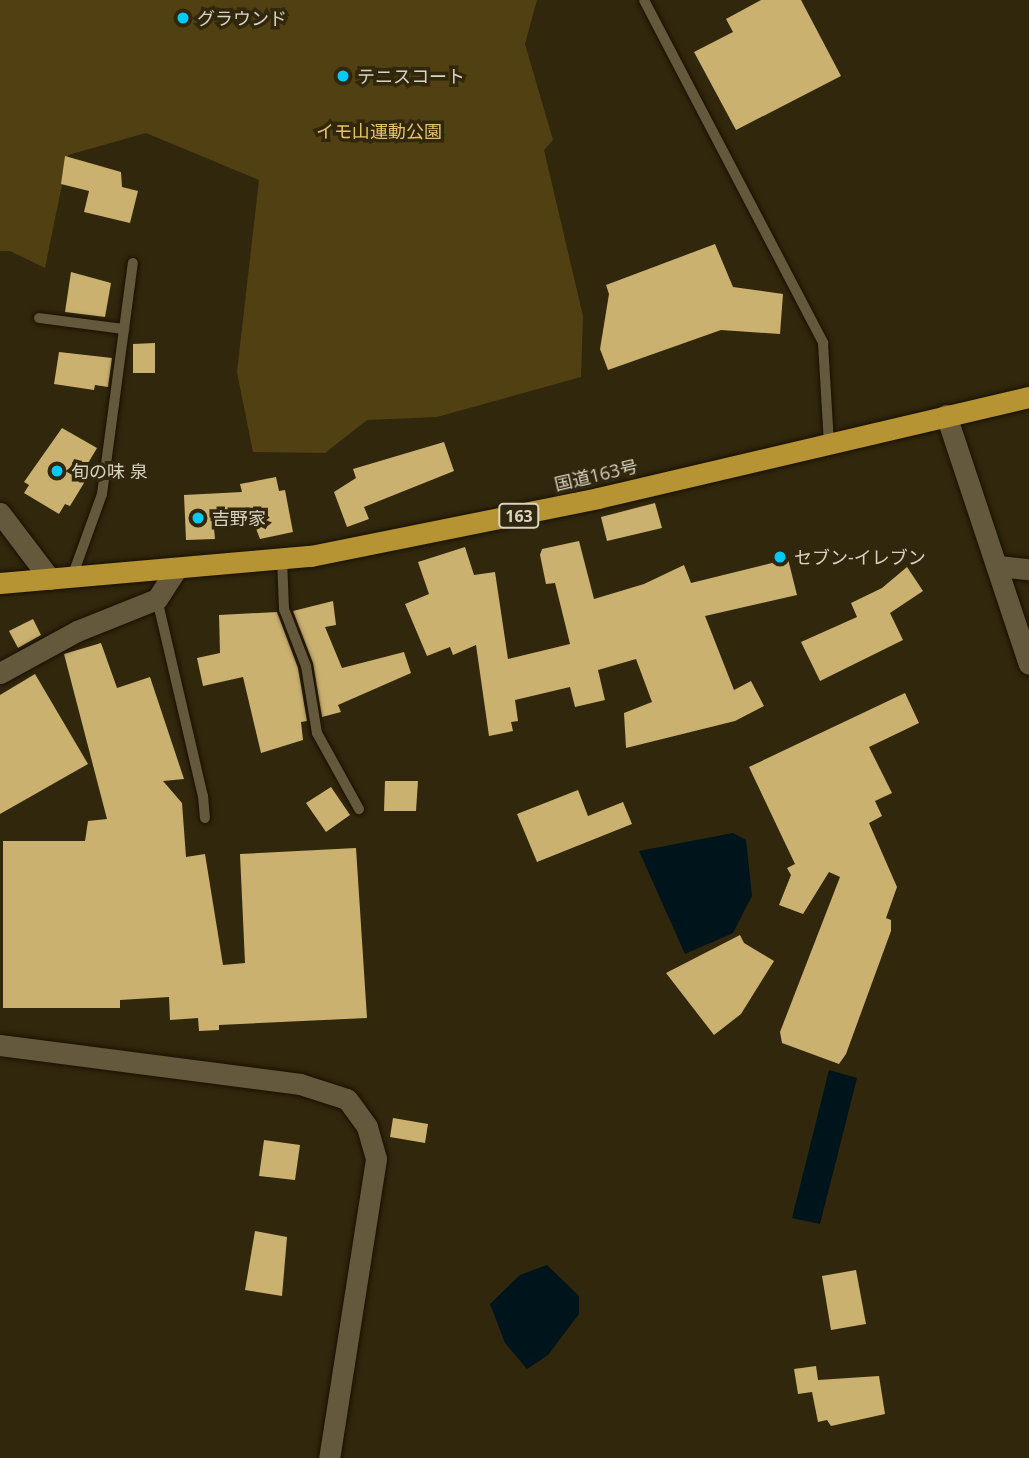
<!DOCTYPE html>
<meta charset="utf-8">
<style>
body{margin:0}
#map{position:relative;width:1029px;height:1458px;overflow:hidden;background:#31270c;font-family:"Open Sans","Noto Sans JP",sans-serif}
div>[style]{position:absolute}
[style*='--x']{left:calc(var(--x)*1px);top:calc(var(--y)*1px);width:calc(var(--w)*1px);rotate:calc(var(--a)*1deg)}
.green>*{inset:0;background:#504012}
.water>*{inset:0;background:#00141c}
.building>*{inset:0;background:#cbb170}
.roads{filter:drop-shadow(0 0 2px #191000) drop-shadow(0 0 2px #191000)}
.lane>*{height:10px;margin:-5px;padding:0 5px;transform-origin:5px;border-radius:5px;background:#64593d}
.street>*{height:21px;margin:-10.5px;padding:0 10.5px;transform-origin:10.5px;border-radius:10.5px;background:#64593d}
.secondary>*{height:21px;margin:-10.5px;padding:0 10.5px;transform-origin:10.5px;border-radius:10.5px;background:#64593d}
.highway>*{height:21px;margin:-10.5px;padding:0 10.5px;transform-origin:10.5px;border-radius:10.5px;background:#b69433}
.dots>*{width:19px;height:19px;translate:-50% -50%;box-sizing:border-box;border:4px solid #31270c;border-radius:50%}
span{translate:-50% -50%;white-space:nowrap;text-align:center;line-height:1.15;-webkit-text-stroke:7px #31270c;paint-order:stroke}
.shield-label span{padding:2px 5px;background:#31270c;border:2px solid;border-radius:5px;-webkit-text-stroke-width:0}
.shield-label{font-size:16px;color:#d9d3c3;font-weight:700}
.poi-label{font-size:18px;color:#d9d3c3}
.left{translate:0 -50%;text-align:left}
.park-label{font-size:18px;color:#e6c366}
.street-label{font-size:18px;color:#d9d3c3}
</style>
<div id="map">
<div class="green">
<i style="clip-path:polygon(0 0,537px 0,525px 44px,553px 140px,544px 150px,583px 316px,581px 377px,437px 417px,367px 420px,325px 453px,253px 452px,237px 372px,259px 180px,146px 133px,68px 155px,45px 268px,10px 251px,0 251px)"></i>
</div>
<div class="water">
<i style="clip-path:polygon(733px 833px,746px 840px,752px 896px,733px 933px,685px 954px,639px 851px)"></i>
<i style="clip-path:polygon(829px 1070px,857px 1078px,820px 1224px,792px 1218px)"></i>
<i style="clip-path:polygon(547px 1265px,579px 1296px,579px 1314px,548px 1355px,527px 1369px,505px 1343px,490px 1304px,520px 1275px)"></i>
</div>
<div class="building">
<i style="clip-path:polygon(761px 0,801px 0,841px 76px,736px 130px,694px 52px,733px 32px,726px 19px)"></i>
<i style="clip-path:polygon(65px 156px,121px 172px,122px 187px,138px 191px,130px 223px,84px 212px,89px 191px,61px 184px)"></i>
<i style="clip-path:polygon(715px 244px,733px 287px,783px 294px,780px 334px,721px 330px,608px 370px,600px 349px,609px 294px,606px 285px)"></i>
<i style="clip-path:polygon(71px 272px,111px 283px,105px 317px,65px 312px)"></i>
<i style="clip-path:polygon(155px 343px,155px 373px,133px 373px,133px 344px)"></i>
<i style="clip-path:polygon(59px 352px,112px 358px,108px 387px,95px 385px,94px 390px,54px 384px)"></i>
<i style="clip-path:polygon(62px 428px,97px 448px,81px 475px,87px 478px,70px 506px,65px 504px,59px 514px,24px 493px,29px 485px,24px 482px)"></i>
<i style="clip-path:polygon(444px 442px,454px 471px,364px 507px,369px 519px,347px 527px,334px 492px,356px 478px,353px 469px)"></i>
<i style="clip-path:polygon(276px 477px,279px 491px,285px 490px,293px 532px,260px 539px,250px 513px,213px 518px,215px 539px,186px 540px,184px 495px,242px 492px,240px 484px)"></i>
<i style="clip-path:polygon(655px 503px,662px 528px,607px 541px,601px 517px)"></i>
<i style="clip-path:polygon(579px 541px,594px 599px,644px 584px,684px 565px,691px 583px,788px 559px,797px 595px,705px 616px,734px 690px,751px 681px,764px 706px,735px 721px,626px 748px,624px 713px,652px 702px,636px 659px,598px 670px,605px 700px,575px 707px,570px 687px,515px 700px,518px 721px,511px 722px,513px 731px,489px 736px,476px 645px,453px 655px,450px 647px,427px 656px,405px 604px,429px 594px,418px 562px,465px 547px,474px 575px,495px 572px,508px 659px,570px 644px,555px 583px,546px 584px,540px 555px,542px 549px)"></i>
<i style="clip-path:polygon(907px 567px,923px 591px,890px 613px,903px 640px,820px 681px,801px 642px,857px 617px,851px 603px,882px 588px)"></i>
<i style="clip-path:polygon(333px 601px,336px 625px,325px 627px,342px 668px,404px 652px,411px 673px,338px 705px,341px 712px,322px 717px,313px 663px,293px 611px)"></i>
<i style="clip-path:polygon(277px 612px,298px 668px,307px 721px,301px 722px,303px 740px,261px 753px,243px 677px,203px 686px,197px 658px,220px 653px,219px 615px)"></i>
<i style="clip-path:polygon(33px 619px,41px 635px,18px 648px,9px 631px)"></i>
<i style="clip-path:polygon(101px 643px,117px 688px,150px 677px,184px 779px,163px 781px,182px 803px,186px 857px,205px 854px,223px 965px,245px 963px,240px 854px,356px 848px,367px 1018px,219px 1025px,219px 1030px,199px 1031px,198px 1018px,170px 1020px,169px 997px,120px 1000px,120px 1008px,3px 1008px,3px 841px,85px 841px,88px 821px,107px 819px,64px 654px)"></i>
<i style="clip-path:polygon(35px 674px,88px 764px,0 814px,0 695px)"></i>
<i style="clip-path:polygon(905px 693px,919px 723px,869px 747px,892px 793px,875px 801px,882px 816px,869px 823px,897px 887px,886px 918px,891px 920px,891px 931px,846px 1054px,839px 1064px,782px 1043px,780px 1032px,840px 877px,829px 872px,803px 914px,779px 905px,791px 875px,787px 868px,795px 864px,749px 767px)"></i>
<i style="clip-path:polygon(385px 781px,418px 781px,416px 811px,384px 811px)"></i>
<i style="clip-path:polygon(331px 787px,350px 815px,326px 832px,306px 803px)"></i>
<i style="clip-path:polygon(578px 790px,588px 816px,623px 802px,632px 824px,537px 862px,517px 814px)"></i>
<i style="clip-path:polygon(740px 935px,744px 943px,774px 961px,741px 1014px,714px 1035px,666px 973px)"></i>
<i style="clip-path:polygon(393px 1118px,428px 1124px,425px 1143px,390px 1137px)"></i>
<i style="clip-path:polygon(264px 1140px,300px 1145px,295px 1180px,259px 1176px)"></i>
<i style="clip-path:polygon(255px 1231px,287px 1237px,282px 1296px,245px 1290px)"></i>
<i style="clip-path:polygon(856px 1270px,866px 1324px,831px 1330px,822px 1276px)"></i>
<i style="clip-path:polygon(816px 1366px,818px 1380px,879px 1376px,885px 1414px,831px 1426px,827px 1420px,818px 1422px,812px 1392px,798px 1394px,794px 1369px)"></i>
</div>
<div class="roads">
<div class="lane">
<i style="--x:644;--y:0;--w:387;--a:62.4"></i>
<i style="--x:823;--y:343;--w:100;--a:86.6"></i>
<i style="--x:39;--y:318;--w:86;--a:7.4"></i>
<i style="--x:282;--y:559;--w:50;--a:87.7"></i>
<i style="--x:284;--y:609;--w:61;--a:68.9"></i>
<i style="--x:306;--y:666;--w:68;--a:80.7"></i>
<i style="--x:317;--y:733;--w:87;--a:61.1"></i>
<i style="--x:72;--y:577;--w:88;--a:-70.1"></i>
<i style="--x:102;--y:494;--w:233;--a:-82.4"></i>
<i style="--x:157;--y:599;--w:202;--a:76.9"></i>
<i style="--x:203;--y:796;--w:22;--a:85"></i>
</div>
<div class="street">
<i style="--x:998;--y:566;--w:31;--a:6"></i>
<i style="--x:0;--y:673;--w:88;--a:-28.6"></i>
<i style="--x:77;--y:631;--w:86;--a:-21.8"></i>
<i style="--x:157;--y:599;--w:33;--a:-57"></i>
<i style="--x:0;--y:1045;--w:303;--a:7.4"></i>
<i style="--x:300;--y:1084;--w:49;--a:17.7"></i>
<i style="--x:347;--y:1099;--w:34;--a:54"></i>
<i style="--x:367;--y:1127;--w:33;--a:74"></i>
<i style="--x:376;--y:1159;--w:303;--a:98.9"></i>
</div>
<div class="secondary">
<i style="--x:946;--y:415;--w:262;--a:71.6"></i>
<i style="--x:0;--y:513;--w:83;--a:52.9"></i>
</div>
<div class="highway">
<i style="--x:0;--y:583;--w:312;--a:-5"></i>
<i style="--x:311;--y:556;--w:293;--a:-11.4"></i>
<i style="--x:598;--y:498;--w:443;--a:-13.2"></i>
</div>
</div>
<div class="dots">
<i style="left:183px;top:18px;background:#00cbf8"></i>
<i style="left:343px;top:76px;background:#00cbf8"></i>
<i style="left:57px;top:471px;background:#00cbf8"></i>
<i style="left:198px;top:518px;background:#00cbf8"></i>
<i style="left:780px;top:557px;background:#00cbf8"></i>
</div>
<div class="shield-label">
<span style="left:519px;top:516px">163</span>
</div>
<div class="poi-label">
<span class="left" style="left:197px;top:18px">グラウンド</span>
<span class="left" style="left:357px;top:76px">テニスコート</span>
<span class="left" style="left:71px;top:471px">旬の味 泉</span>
<span class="left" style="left:212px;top:518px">吉野家</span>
<span class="left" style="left:794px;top:557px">セブン-イレブン</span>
</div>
<div class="park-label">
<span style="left:379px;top:131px">イモ山運動公園</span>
</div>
<div class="street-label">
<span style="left:596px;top:475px;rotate:-13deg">国道163号</span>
</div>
</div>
